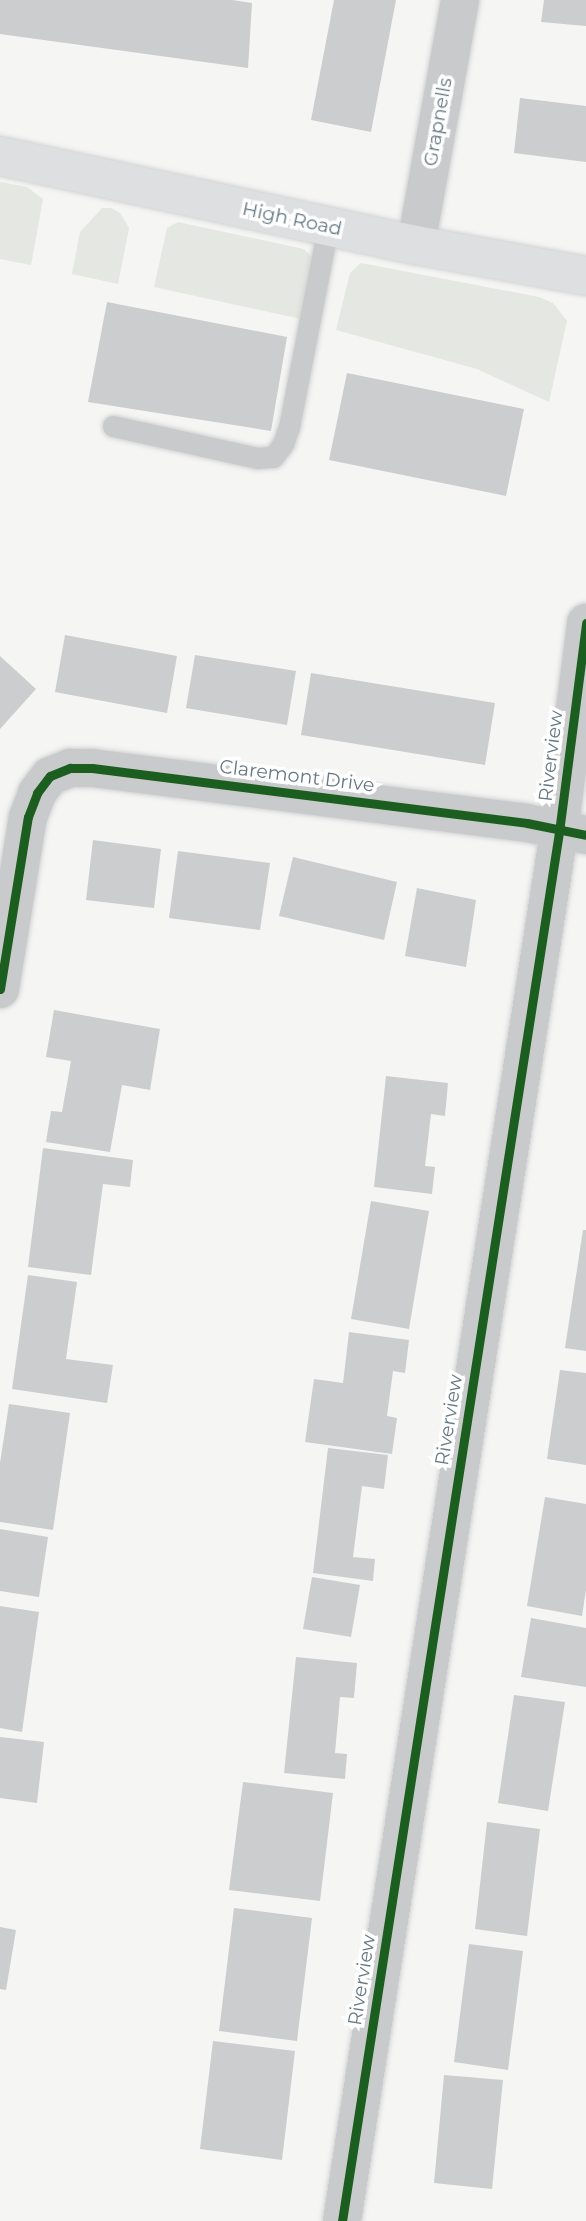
<!DOCTYPE html>
<style>
body{margin:0}
#map{position:relative;width:586px;height:2221px;overflow:hidden;background:#f5f5f4;font-family:Montserrat,sans-serif}
div>[style]{position:absolute}
[style*='--x']{left:calc(var(--x)*1px);top:calc(var(--y)*1px);width:calc(var(--w)*1px);rotate:calc(var(--a)*1deg)}
.green>*{inset:0;background:#e5e7e2}
.building>*{inset:0;background:#cccdce}
.roads{filter:drop-shadow(0 0 2px #d1d2d3) drop-shadow(0 0 2px #d1d2d3)}
.service>*{height:21px;margin:-10.5px;padding:0 10.5px;transform-origin:10.5px;border-radius:10.5px;background:#c9cacb}
.minor>*{height:38px;margin:-19px;padding:0 19px;transform-origin:19px;border-radius:19px;background:#c9cacb}
.secondary>*{height:38px;margin:-19px;padding:0 19px;transform-origin:19px;border-radius:19px;background:#dedfe0}
.cycleway>*{height:9px;margin:-4.5px;padding:0 4.5px;transform-origin:4.5px;border-radius:4.5px;background:#1b5e20}
span{translate:-50% -50%;white-space:nowrap;text-align:center;line-height:1.15;-webkit-text-stroke:7px #fff;paint-order:stroke}
.street-label{font-size:19px;color:#667882}
</style>
<div id="map">
<div class="green">
<i style="clip-path:polygon(0 182px,27px 187px,43px 199px,31px 265px,0 259px)"></i>
<i style="clip-path:polygon(102px 208px,111px 208px,120px 213px,129px 228px,118px 284px,72px 274px,80px 232px)"></i>
<i style="clip-path:polygon(178px 222px,304px 249px,314px 259px,301px 319px,154px 287px,167px 228px)"></i>
<i style="clip-path:polygon(361px 263px,539px 297px,553px 303px,567px 321px,549px 402px,477px 369px,336px 330px,350px 273px)"></i>
</div>
<div class="building">
<i style="clip-path:polygon(0 0,232px 0,252px 3px,248px 68px,0 34px)"></i>
<i style="clip-path:polygon(334px 0,396px 0,371px 132px,311px 120px)"></i>
<i style="clip-path:polygon(544px 0,586px 0,586px 26px,541px 22px)"></i>
<i style="clip-path:polygon(520px 98px,586px 106px,586px 162px,514px 153px)"></i>
<i style="clip-path:polygon(107px 302px,287px 337px,271px 431px,88px 402px)"></i>
<i style="clip-path:polygon(347px 373px,524px 409px,506px 496px,329px 460px)"></i>
<i style="clip-path:polygon(65px 635px,177px 656px,167px 713px,55px 692px)"></i>
<i style="clip-path:polygon(195px 655px,296px 671px,287px 725px,186px 708px)"></i>
<i style="clip-path:polygon(0 656px,36px 689px,0 729px)"></i>
<i style="clip-path:polygon(311px 673px,495px 703px,485px 765px,301px 735px)"></i>
<i style="clip-path:polygon(93px 840px,161px 849px,154px 908px,86px 900px)"></i>
<i style="clip-path:polygon(178px 851px,270px 863px,260px 930px,169px 918px)"></i>
<i style="clip-path:polygon(293px 857px,397px 882px,384px 940px,279px 916px)"></i>
<i style="clip-path:polygon(417px 888px,476px 900px,466px 967px,405px 956px)"></i>
<i style="clip-path:polygon(54px 1010px,160px 1029px,150px 1090px,122px 1085px,110px 1152px,46px 1142px,51px 1111px,62px 1112px,71px 1061px,46px 1057px)"></i>
<i style="clip-path:polygon(386px 1076px,448px 1083px,445px 1116px,431px 1114px,425px 1166px,435px 1167px,432px 1194px,374px 1187px)"></i>
<i style="clip-path:polygon(43px 1148px,133px 1160px,130px 1187px,103px 1184px,91px 1275px,28px 1267px)"></i>
<i style="clip-path:polygon(371px 1201px,429px 1211px,409px 1329px,351px 1319px)"></i>
<i style="clip-path:polygon(583px 1230px,586px 1230px,586px 1351px,565px 1348px)"></i>
<i style="clip-path:polygon(28px 1275px,77px 1282px,66px 1359px,113px 1365px,107px 1403px,12px 1389px)"></i>
<i style="clip-path:polygon(349px 1332px,409px 1340px,405px 1373px,393px 1371px,387px 1416px,397px 1418px,392px 1454px,305px 1442px,314px 1379px,343px 1383px)"></i>
<i style="clip-path:polygon(560px 1370px,586px 1373px,586px 1465px,547px 1459px)"></i>
<i style="clip-path:polygon(9px 1404px,70px 1413px,53px 1530px,0 1522px,0 1463px)"></i>
<i style="clip-path:polygon(328px 1448px,388px 1455px,384px 1489px,362px 1486px,353px 1557px,375px 1559px,373px 1581px,313px 1573px)"></i>
<i style="clip-path:polygon(545px 1497px,586px 1504px,586px 1590px,582px 1616px,527px 1606px)"></i>
<i style="clip-path:polygon(0 1529px,48px 1537px,39px 1597px,0 1591px)"></i>
<i style="clip-path:polygon(312px 1577px,360px 1585px,351px 1637px,303px 1629px)"></i>
<i style="clip-path:polygon(0 1606px,39px 1612px,22px 1732px,0 1728px)"></i>
<i style="clip-path:polygon(531px 1618px,586px 1628px,586px 1687px,521px 1677px)"></i>
<i style="clip-path:polygon(296px 1657px,357px 1663px,354px 1698px,340px 1697px,335px 1753px,347px 1754px,345px 1779px,284px 1773px)"></i>
<i style="clip-path:polygon(514px 1695px,565px 1702px,548px 1811px,498px 1803px)"></i>
<i style="clip-path:polygon(0 1737px,44px 1742px,37px 1803px,0 1798px)"></i>
<i style="clip-path:polygon(243px 1782px,333px 1793px,320px 1901px,229px 1890px)"></i>
<i style="clip-path:polygon(487px 1822px,540px 1829px,527px 1936px,475px 1929px)"></i>
<i style="clip-path:polygon(234px 1908px,312px 1918px,297px 2041px,219px 2031px)"></i>
<i style="clip-path:polygon(0 1927px,16px 1930px,6px 1990px,0 1989px)"></i>
<i style="clip-path:polygon(469px 1944px,523px 1951px,508px 2070px,454px 2062px)"></i>
<i style="clip-path:polygon(213px 2041px,295px 2051px,282px 2160px,200px 2149px)"></i>
<i style="clip-path:polygon(444px 2075px,503px 2080px,492px 2189px,434px 2183px)"></i>
</div>
<div class="roads">
<div class="service">
<i style="--x:113;--y:426;--w:148;--a:12.5"></i>
<i style="--x:257;--y:458;--w:16;--a:-4"></i>
<i style="--x:273;--y:457;--w:16;--a:-52"></i>
<i style="--x:283;--y:444;--w:18;--a:-71"></i>
<i style="--x:289;--y:427;--w:204;--a:-79"></i>
</div>
<div class="minor">
<i style="--x:416;--y:245;--w:249;--a:-79.8"></i>
<i style="--x:0;--y:989;--w:174;--a:-80.8"></i>
<i style="--x:28;--y:817;--w:26;--a:-69"></i>
<i style="--x:37;--y:793;--w:21;--a:-53"></i>
<i style="--x:50;--y:776;--w:22;--a:-22"></i>
<i style="--x:70;--y:768;--w:22;--a:0"></i>
<i style="--x:92;--y:768;--w:438;--a:7.2"></i>
<i style="--x:527;--y:823;--w:60;--a:11.5"></i>
<i style="--x:342;--y:2221;--w:1406;--a:-81.12"></i>
<i style="--x:559;--y:832;--w:211;--a:-82.6"></i>
</div>
<div class="secondary">
<i style="--x:0;--y:156;--w:425;--a:12.1"></i>
<i style="--x:416;--y:245;--w:173;--a:10.3"></i>
</div>
</div>
<div class="cycleway">
<i style="--x:0;--y:989;--w:174;--a:-80.8"></i>
<i style="--x:28;--y:817;--w:26;--a:-69"></i>
<i style="--x:37;--y:793;--w:21;--a:-53"></i>
<i style="--x:50;--y:776;--w:22;--a:-22"></i>
<i style="--x:70;--y:768;--w:22;--a:0"></i>
<i style="--x:92;--y:768;--w:438;--a:7.2"></i>
<i style="--x:527;--y:823;--w:60;--a:11.5"></i>
<i style="--x:342;--y:2221;--w:1406;--a:-81.12"></i>
<i style="--x:559;--y:832;--w:211;--a:-82.6"></i>
</div>
<div class="street-label">
<span style="left:438px;top:122px;rotate:-80deg">Grapnells</span>
<span style="left:292px;top:219px;rotate:12deg">High Road</span>
<span style="left:551px;top:756px;rotate:-83deg">Riverview</span>
<span style="left:297px;top:776px;rotate:7deg">Claremont Drive</span>
<span style="left:449px;top:1420px;rotate:-81deg">Riverview</span>
<span style="left:362px;top:1980px;rotate:-81deg">Riverview</span>
</div>
</div>
